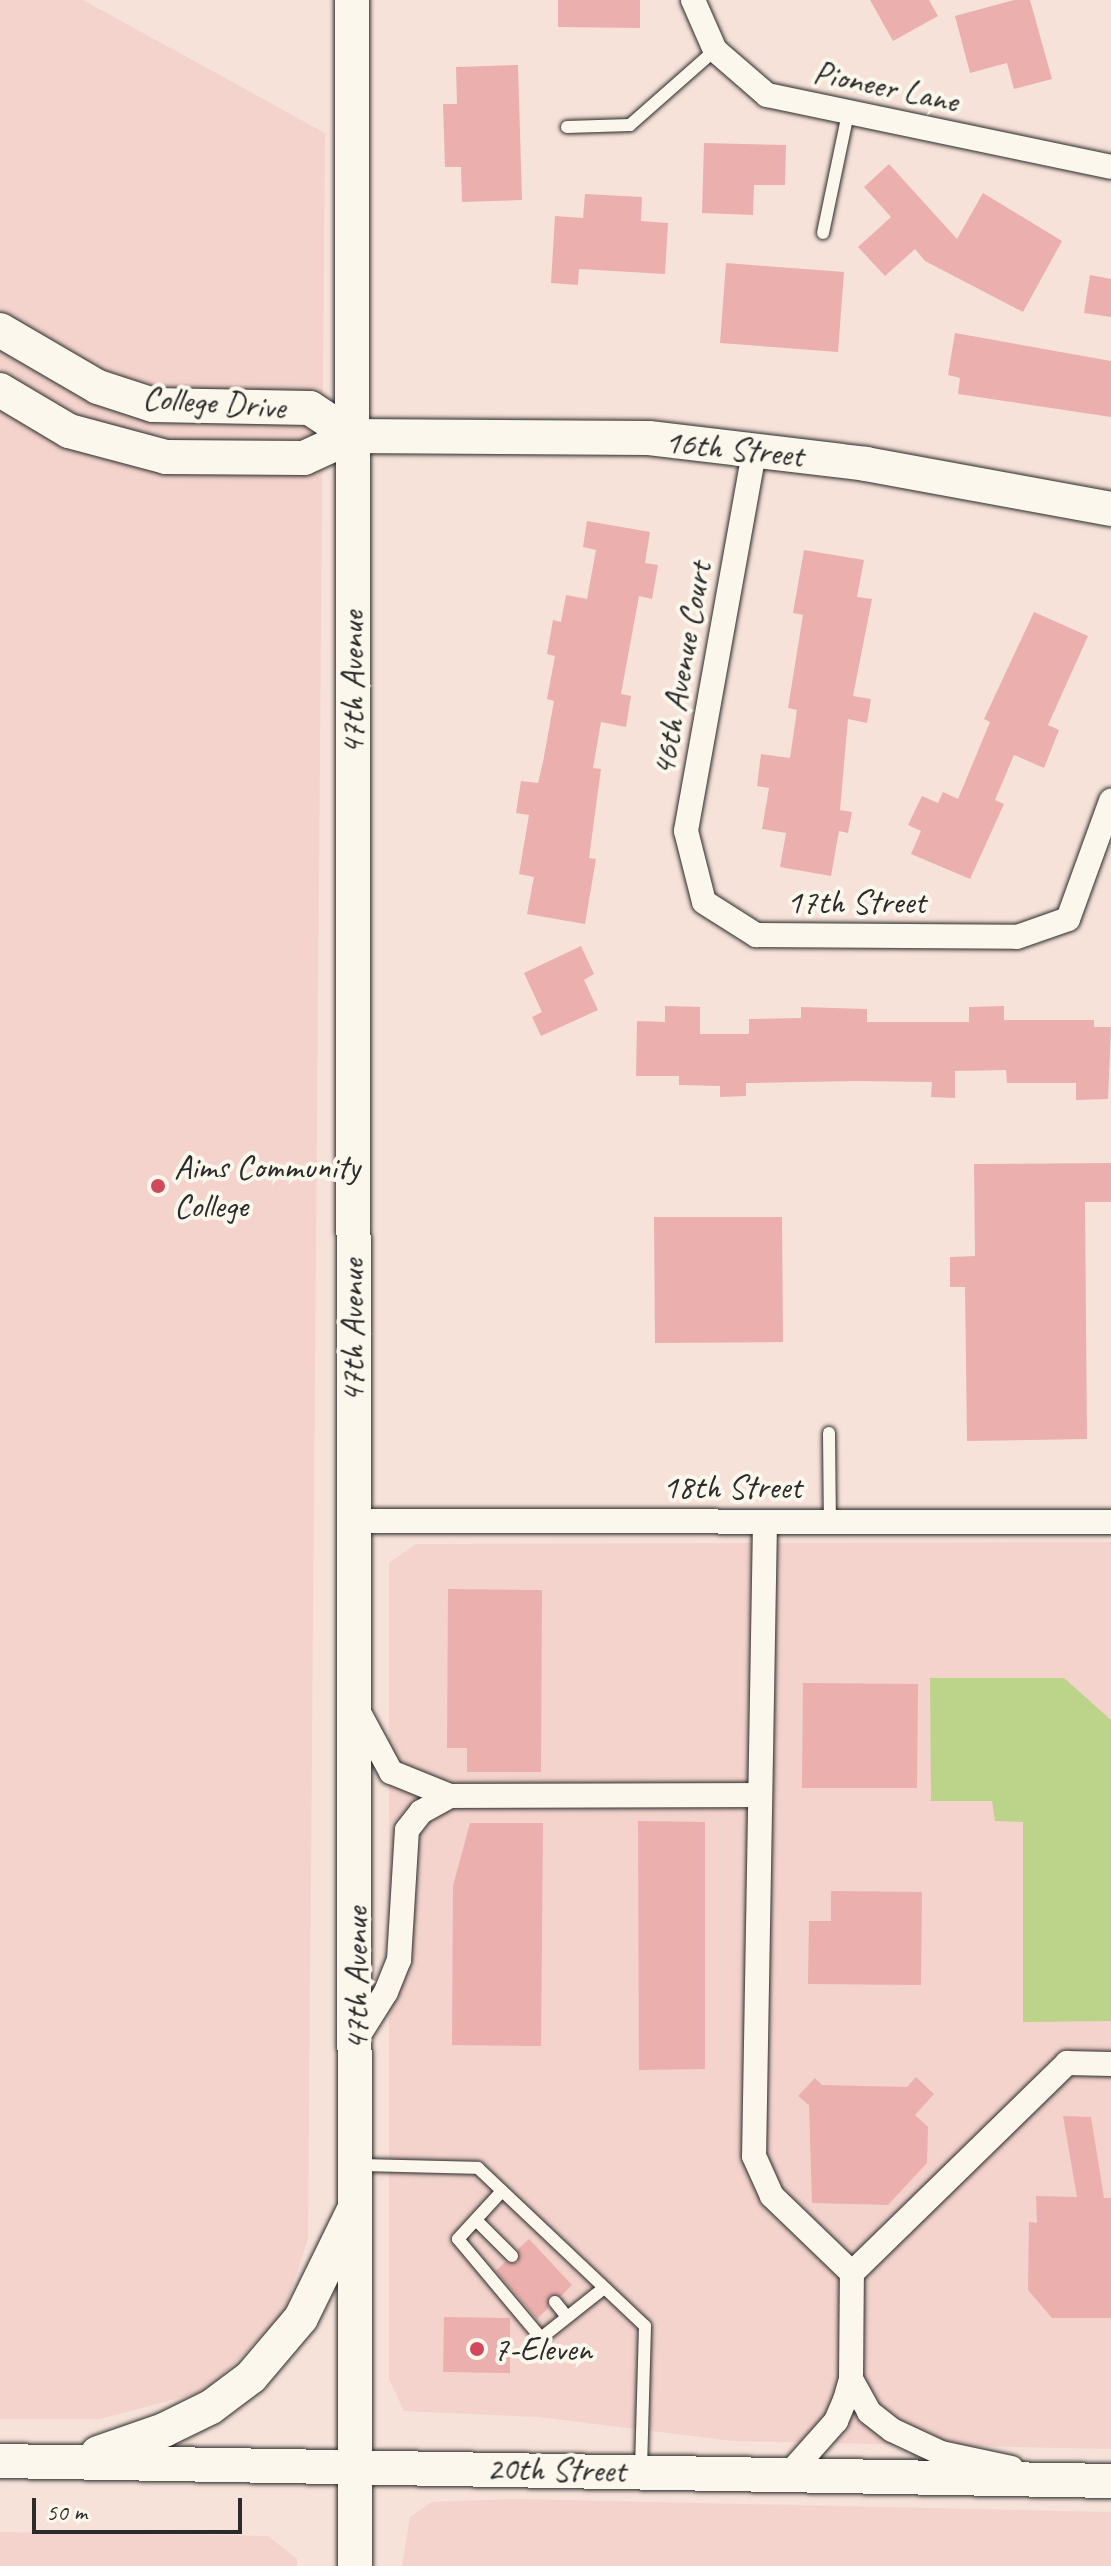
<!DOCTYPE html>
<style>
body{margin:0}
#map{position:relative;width:1111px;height:2566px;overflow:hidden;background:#f6e2d9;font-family:Caveat,sans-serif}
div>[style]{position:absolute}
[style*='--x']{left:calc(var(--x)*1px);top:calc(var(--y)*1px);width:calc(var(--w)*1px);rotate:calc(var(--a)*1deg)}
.built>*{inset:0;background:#f3d3cc}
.green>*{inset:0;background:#bcd48a}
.building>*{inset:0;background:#ebb0ad}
.roads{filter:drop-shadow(0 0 2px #2b2b2b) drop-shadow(0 0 2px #2b2b2b)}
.lane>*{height:12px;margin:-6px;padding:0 6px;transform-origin:6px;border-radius:6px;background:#fbf7ec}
.street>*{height:24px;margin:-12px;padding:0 12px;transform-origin:12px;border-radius:12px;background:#fbf7ec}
.secondary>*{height:34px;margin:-17px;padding:0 17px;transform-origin:17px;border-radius:17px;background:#fbf7ec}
.dots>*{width:22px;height:22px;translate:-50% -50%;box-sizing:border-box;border:4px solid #fbf7ec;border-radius:50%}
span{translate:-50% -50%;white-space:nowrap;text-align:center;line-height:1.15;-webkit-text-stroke:8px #fbf7ec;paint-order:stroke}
.street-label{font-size:34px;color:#2b2b2b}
.poi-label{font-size:34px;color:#2b2b2b}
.left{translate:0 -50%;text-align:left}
.scale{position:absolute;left:32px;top:2498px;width:210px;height:36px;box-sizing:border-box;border:4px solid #2b2b2b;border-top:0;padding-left:10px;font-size:24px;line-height:28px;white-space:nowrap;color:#2b2b2b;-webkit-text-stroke:6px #fbf7ec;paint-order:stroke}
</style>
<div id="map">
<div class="built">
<i style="clip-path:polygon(0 0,83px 0,325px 133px,308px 2239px,283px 2315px,206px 2391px,100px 2419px,0 2419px)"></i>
<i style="clip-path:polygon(1111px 1542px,1111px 2449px,733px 2441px,538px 2417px,404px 2411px,389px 2379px,389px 1563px,416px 1544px)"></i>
<i style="clip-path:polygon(517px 2499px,1111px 2512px,1111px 2566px,402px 2566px,410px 2517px,432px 2502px)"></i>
<i style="clip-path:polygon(0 2532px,268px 2536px,297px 2559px,297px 2566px,0 2566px)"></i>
</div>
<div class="green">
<i style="clip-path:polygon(930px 1678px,1064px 1678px,1111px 1720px,1111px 2021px,1023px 2022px,1023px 1822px,995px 1821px,992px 1801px,931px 1801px)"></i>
</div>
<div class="building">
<i style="clip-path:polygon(558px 0,640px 0,640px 28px,558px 27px)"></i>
<i style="clip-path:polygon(870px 0,929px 0,938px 16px,893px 41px)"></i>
<i style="clip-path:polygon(1014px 0,1030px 0,1052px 79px,1014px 89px,1007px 63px,970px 73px,955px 16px)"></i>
<i style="clip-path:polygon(518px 65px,522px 200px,462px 202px,461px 167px,445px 167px,443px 104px,457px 104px,456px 67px)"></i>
<i style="clip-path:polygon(704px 143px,786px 145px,785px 185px,754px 185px,753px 215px,702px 213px)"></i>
<i style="clip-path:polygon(889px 164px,957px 239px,983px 193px,1062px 241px,1023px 312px,925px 261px,915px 249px,885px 276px,858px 247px,891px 217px,864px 187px)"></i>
<i style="clip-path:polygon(585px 194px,642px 197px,641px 221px,668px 223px,665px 274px,579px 269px,578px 285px,551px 283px,555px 216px,583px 218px)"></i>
<i style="clip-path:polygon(726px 263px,844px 272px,838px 352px,720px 343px)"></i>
<i style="clip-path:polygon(1090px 275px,1111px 279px,1111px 317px,1084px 313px)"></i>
<i style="clip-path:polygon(955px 333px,1111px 361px,1111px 417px,958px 394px,960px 378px,948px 375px)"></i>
<i style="clip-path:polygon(587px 521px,650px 532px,645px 563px,658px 565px,652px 599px,639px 596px,621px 694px,631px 696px,626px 727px,601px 722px,593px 768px,601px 769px,589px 858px,596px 859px,585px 924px,527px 914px,534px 877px,519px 874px,529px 815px,516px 813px,521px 781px,538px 783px,543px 762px,554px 701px,547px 699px,555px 656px,547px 654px,553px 620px,561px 622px,566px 595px,587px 599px,596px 550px,583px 547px)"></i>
<i style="clip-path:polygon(804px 550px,864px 560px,857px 597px,872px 599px,853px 696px,871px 699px,867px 723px,848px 719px,840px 810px,852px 812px,848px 833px,839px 831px,831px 876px,780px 867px,786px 833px,762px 829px,769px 788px,757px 786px,761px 754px,790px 758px,797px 710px,788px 708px,803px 615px,793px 613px)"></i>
<i style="clip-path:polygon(1034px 612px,1088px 636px,1048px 725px,1059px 730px,1044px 768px,1014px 755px,995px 800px,1004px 804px,970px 879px,911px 854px,921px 831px,908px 825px,922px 796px,938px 803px,943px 792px,958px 799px,990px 722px,984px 719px)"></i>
<i style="clip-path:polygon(581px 946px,594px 974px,584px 980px,598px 1010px,541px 1036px,532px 1017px,542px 1012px,524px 973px)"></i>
<i style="clip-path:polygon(665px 1006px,700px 1007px,700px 1034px,749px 1034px,749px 1019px,801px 1018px,801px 1007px,867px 1009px,867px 1022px,969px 1022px,969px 1007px,1004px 1006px,1004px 1020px,1094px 1020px,1094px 1027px,1111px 1027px,1108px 1099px,1076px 1100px,1076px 1083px,1007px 1083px,1006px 1070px,955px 1071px,955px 1098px,931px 1097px,932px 1082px,857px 1081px,746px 1083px,746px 1096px,720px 1097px,720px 1086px,679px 1085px,679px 1076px,636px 1076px,637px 1021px,665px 1022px)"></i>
<i style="clip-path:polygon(1111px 1163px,1111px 1202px,1085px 1202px,1087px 1439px,967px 1441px,965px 1287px,950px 1287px,950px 1257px,975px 1256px,974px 1164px)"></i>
<i style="clip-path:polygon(654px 1217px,782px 1217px,783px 1342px,655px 1343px)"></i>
<i style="clip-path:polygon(448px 1589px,542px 1590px,541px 1772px,467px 1772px,467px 1748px,447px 1748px)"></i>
<i style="clip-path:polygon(803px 1683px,918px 1684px,917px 1788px,802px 1788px)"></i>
<i style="clip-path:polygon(638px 1821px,705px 1822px,705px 2069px,639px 2070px)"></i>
<i style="clip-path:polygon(470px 1823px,543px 1823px,541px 2046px,452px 2045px,453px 1886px)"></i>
<i style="clip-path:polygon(831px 1891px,922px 1892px,921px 1985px,808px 1984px,809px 1921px,831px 1921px)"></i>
<i style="clip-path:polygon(916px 2077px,934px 2094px,915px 2115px,928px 2127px,927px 2163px,888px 2205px,812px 2203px,809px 2105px,798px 2096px,815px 2078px,822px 2085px,907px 2087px)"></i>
<i style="clip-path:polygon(1063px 2116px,1091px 2117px,1104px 2198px,1111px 2198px,1111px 2318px,1052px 2318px,1028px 2290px,1029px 2222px,1037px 2223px,1036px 2196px,1077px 2197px)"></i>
<i style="clip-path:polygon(529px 2239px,572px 2285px,561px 2296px,549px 2296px,548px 2308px,537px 2319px,496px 2271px,505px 2262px,518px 2263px,518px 2249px)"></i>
<i style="clip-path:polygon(444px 2317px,510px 2318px,510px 2373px,443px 2372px)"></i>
</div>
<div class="roads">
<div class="lane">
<i style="--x:567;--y:127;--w:63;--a:-1.8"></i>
<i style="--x:630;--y:125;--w:113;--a:-41.4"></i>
<i style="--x:823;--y:233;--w:123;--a:-78.2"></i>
<i style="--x:829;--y:1433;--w:89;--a:89.4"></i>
<i style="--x:357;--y:2165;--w:121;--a:1.4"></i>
<i style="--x:478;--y:2168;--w:230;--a:43.4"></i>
<i style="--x:645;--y:2326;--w:145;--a:91.6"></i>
<i style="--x:502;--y:2191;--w:65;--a:132.5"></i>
<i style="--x:458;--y:2239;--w:129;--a:50"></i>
<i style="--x:541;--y:2338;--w:80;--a:-38.4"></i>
<i style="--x:476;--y:2220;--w:51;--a:45"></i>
<i style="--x:555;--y:2302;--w:19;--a:51"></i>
</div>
<div class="street">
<i style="--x:693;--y:0;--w:55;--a:66.3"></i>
<i style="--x:715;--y:50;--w:69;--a:40.9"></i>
<i style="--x:767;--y:95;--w:351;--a:11.8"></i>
<i style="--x:755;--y:447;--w:390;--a:100.2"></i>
<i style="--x:686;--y:831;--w:73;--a:75.8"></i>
<i style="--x:704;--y:902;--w:62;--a:32.4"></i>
<i style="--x:756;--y:935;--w:261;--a:0.4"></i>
<i style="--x:1017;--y:937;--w:54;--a:-19.4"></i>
<i style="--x:1068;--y:919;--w:126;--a:-70"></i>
<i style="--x:352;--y:1521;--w:759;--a:0.08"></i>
<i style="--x:765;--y:1522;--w:634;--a:90.99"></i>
<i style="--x:754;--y:2156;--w:44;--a:65.8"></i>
<i style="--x:772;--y:2196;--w:111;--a:43.9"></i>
<i style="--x:357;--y:1709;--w:72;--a:61.6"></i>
<i style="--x:391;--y:1772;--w:64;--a:22.1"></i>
<i style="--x:450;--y:1796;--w:310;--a:-0.2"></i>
<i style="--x:357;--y:2038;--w:54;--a:-57.8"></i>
<i style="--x:386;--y:1992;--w:35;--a:-68"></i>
<i style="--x:399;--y:1960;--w:130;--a:-86.5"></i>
<i style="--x:407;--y:1830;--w:23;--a:-52"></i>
<i style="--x:421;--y:1812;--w:33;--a:-29"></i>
<i style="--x:851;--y:2379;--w:38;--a:61"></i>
<i style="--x:869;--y:2412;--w:29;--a:38"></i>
<i style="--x:892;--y:2430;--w:54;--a:25.1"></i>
<i style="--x:941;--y:2453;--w:72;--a:12.1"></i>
<i style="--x:789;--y:2474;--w:71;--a:-48.4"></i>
<i style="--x:836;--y:2421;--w:23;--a:-67"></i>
<i style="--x:845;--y:2400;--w:22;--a:-74"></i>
<i style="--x:851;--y:2379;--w:106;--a:-89.5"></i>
<i style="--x:852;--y:2273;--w:301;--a:-44.3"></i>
<i style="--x:1067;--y:2063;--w:44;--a:1.3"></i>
</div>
<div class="secondary">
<i style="--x:352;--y:0;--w:2566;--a:89.93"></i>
<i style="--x:0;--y:330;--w:113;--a:30.2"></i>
<i style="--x:98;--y:387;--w:58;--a:18.1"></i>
<i style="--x:153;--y:405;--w:157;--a:1.1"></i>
<i style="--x:310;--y:408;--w:50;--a:33.7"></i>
<i style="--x:0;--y:390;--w:80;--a:30.7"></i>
<i style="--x:69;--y:431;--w:100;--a:15"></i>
<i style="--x:166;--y:457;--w:138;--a:0.4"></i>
<i style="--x:304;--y:458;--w:53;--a:-24.6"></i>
<i style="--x:352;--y:436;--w:297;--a:0.4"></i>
<i style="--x:649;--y:438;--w:219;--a:6.8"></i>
<i style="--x:866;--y:464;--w:249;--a:10.4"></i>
<i style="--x:98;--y:2453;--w:70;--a:-19.2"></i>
<i style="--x:164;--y:2430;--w:52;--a:-26.1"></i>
<i style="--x:211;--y:2407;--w:50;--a:-36.9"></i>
<i style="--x:251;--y:2377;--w:77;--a:-49.7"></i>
<i style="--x:301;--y:2318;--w:118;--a:-63.9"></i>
<i style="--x:0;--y:2461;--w:1111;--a:1.03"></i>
</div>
</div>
<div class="dots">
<i style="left:158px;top:1186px;background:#d1495b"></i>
<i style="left:477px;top:2349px;background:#d1495b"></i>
</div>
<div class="street-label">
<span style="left:886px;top:86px;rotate:12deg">Pioneer Lane</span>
<span style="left:214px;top:402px;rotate:4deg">College Drive</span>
<span style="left:734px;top:448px;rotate:6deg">16th Street</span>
<span style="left:681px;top:669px;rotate:-80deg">46th Avenue Court</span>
<span style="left:352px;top:683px;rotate:-90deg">47th Avenue</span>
<span style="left:856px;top:902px">17th Street</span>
<span style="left:352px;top:1331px;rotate:-90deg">47th Avenue</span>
<span style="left:732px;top:1487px">18th Street</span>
<span style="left:356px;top:1979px;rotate:-90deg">47th Avenue</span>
<span style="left:556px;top:2469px;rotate:1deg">20th Street</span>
</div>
<div class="poi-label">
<span class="left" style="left:174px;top:1186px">Aims Community<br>College</span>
<span class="left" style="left:493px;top:2349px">7-Eleven</span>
</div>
<div class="scale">50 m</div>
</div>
